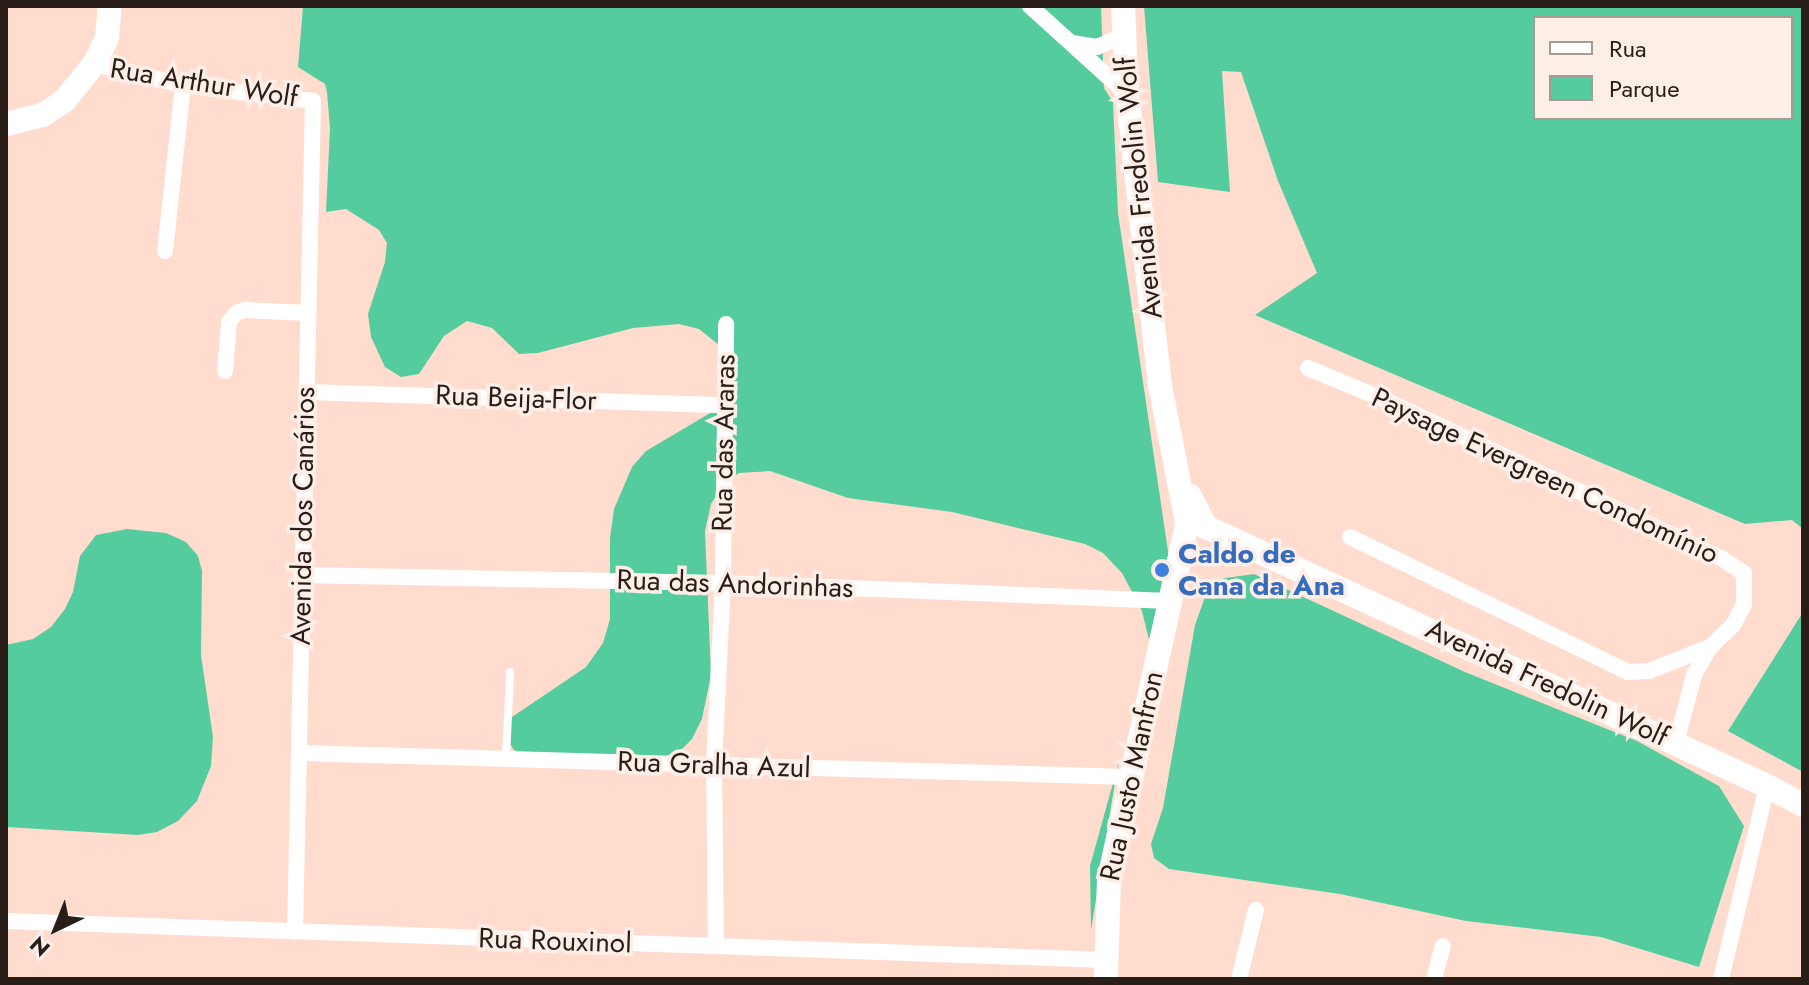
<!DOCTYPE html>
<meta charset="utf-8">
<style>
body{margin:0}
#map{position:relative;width:1809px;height:985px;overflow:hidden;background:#ffdcce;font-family:Jost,sans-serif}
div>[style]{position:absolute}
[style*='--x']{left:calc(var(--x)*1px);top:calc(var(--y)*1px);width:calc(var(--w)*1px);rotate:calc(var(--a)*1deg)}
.green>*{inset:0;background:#55cc9d}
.lane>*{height:8px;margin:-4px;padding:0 4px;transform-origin:4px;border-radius:4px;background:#fff}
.street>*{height:16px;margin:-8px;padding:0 8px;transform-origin:8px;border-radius:8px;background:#fff}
.secondary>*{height:24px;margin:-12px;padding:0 12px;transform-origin:12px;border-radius:12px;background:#fff}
.dots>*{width:22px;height:22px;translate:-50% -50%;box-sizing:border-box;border:4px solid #fdeee8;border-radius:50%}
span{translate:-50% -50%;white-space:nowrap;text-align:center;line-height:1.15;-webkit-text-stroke:7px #fdeee8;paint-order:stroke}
.street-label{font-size:28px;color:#291d18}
.shop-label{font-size:28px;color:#366cbe;font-weight:700}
.left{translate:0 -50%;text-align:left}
.frame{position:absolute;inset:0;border:8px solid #291d18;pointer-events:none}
.legend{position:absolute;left:1533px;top:16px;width:260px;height:104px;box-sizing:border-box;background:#fdeee8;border:2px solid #a89a95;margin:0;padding:10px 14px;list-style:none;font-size:24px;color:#291d18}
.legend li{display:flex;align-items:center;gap:16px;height:40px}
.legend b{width:40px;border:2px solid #a89a95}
.north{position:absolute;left:16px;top:889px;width:80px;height:80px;-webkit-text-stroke:6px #fdeee8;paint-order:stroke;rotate:223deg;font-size:22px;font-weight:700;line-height:32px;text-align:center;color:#291d18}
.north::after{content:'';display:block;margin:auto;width:28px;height:36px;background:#291d18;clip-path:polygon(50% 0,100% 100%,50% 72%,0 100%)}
</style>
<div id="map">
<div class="green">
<i style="clip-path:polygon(303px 6px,1101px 6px,1104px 88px,1113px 102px,1118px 213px,1169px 558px,1149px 640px,1142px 611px,1122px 573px,1103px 553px,1085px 544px,952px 512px,848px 498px,770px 471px,739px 473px,724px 483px,711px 504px,705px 531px,711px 675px,702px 719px,692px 739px,682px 749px,666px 756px,642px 758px,532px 758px,514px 750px,504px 735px,509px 719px,586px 667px,603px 643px,610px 619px,610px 538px,614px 509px,632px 467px,646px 451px,717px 409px,729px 392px,738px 365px,729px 353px,699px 329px,679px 324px,633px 328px,538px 353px,519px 354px,492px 328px,467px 321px,444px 336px,419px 374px,401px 377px,385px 367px,371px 337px,368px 314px,385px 262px,387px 243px,379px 230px,346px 209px,326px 212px,330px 128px,327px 92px,325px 84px,298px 67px)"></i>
<i style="clip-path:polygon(evenodd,1144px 6px,1803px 6px,1803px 529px,1792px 520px,1745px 524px,1255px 315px,1317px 273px,1278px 181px,1241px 72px,1222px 71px,1230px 192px,1158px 182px,1144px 6px,1791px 18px,1791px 118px,1535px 118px,1535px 18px,1791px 18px)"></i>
<i style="clip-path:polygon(127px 529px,166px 533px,186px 542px,198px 556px,202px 571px,201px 655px,213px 737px,211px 766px,197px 801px,178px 821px,157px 832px,138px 835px,6px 827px,6px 645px,33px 639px,51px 627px,65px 609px,73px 592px,80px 556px,96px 535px)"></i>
<i style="clip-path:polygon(1254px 574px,1465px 672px,1637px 741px,1719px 786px,1744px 826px,1699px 967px,1601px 937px,1466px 921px,1340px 894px,1169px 869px,1154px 858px,1151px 844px,1163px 808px,1195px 625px,1211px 580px)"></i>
<i style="clip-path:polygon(1803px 612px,1803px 772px,1728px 731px)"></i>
<i style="clip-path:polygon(1120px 758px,1116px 776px,1091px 930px,1090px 866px)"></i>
</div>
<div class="lane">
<i style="--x:506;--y:758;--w:86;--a:-87.3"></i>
</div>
<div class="street">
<i style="--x:1030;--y:6;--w:131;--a:42.2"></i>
<i style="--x:1072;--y:43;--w:25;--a:9"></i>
<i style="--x:1097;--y:47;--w:30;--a:-24"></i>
<i style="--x:94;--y:64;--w:91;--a:13.3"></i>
<i style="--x:183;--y:85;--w:131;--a:7"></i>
<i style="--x:313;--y:101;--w:831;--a:91.24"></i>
<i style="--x:165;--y:251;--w:167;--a:-83.8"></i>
<i style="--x:1308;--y:368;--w:86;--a:22.7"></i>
<i style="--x:1387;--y:401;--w:369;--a:25.2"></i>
<i style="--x:1721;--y:558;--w:27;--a:33"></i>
<i style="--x:1744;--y:573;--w:31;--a:90"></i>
<i style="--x:1744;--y:604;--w:22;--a:117"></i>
<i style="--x:1734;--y:624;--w:33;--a:136"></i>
<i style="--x:1710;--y:647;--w:32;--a:120"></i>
<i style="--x:1694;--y:675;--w:70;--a:104.8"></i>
<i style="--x:225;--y:371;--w:49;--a:-85.3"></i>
<i style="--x:229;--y:322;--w:11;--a:-52"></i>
<i style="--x:236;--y:313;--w:9;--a:-18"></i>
<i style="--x:245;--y:310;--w:63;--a:2.7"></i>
<i style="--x:306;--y:392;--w:419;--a:1.8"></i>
<i style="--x:1350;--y:537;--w:309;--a:25.9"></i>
<i style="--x:1628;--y:672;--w:21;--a:-3"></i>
<i style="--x:1649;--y:671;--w:66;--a:-21.5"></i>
<i style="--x:301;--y:575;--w:422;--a:1.1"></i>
<i style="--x:723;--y:583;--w:446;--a:2.3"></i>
<i style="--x:299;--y:753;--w:830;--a:1.66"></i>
<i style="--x:6;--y:921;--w:1099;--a:2.03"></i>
<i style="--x:716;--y:946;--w:181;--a:-90.6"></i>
<i style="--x:714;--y:765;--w:182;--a:-87.2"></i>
<i style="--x:723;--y:583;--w:259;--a:-89.3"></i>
<i style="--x:1239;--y:979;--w:71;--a:-76.2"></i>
<i style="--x:1434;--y:979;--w:34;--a:-75"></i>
<i style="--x:1721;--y:979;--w:198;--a:-76.6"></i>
</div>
<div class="secondary">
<i style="--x:6;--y:124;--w:38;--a:-14"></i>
<i style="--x:43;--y:115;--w:27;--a:-34"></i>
<i style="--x:65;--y:100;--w:46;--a:-51.1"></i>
<i style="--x:94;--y:64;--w:29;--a:-63"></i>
<i style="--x:107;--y:38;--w:32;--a:-85"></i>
<i style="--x:1190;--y:496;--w:35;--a:63"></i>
<i style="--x:1206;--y:527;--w:618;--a:24.78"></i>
<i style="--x:1767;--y:786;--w:41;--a:27.8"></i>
<i style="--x:1106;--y:979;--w:100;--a:-88.3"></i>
<i style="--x:1109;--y:879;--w:364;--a:-77.6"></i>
<i style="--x:1187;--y:523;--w:140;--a:-101.1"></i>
<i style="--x:1160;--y:386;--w:294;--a:-96.4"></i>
<i style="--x:1127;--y:94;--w:88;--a:-92.6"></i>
</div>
<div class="dots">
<i style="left:1162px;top:570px;background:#3f7fe0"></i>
</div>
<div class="street-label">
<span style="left:204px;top:83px;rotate:9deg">Rua Arthur Wolf</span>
<span style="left:1139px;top:188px;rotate:-96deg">Avenida Fredolin Wolf</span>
<span style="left:516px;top:398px;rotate:2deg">Rua Beija-Flor</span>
<span style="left:724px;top:443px;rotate:-89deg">Rua das Araras</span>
<span style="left:1545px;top:476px;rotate:25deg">Paysage Evergreen Condomínio</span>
<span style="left:303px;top:516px;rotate:-89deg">Avenida dos Canários</span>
<span style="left:735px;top:584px;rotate:2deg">Rua das Andorinhas</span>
<span style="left:1547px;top:683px;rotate:25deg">Avenida Fredolin Wolf</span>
<span style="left:714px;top:765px;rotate:2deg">Rua Gralha Azul</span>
<span style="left:1132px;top:776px;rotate:-78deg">Rua Justo Manfron</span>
<span style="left:555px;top:941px;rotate:2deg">Rua Rouxinol</span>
</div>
<div class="shop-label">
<span class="left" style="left:1178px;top:570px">Caldo de<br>Cana da Ana</span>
</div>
<div class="frame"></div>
<ul class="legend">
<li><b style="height:10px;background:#fff"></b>Rua</li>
<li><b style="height:22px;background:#55cc9d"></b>Parque</li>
</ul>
<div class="north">N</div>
</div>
